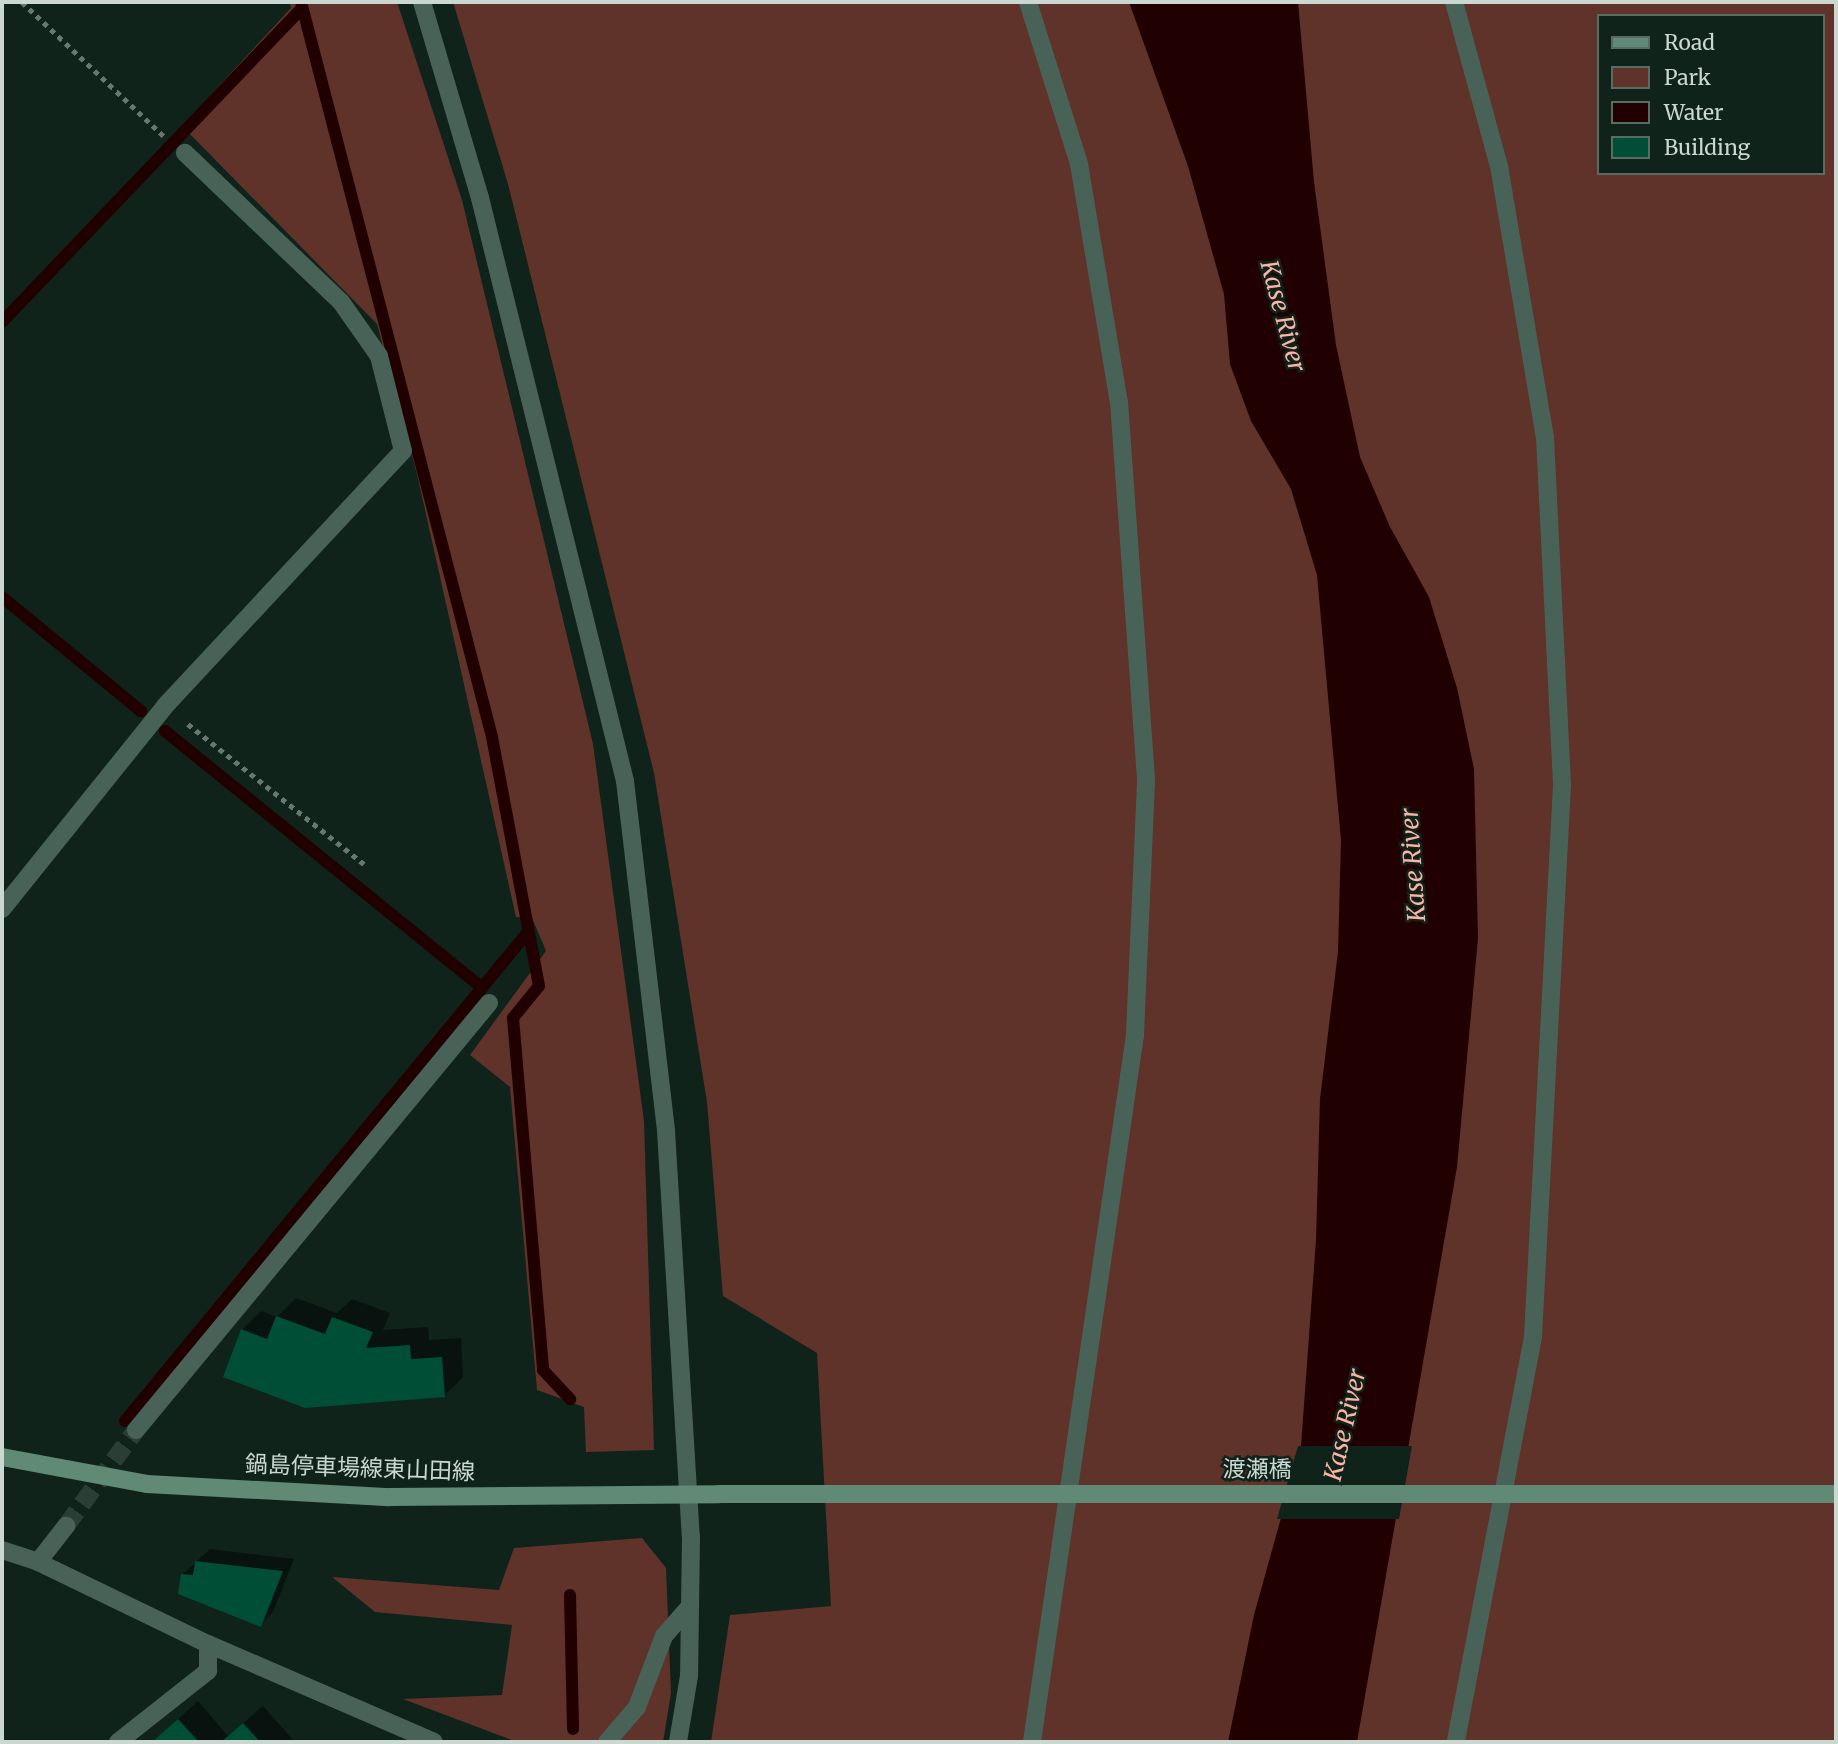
<!DOCTYPE html>
<meta charset="utf-8">
<style>
body{margin:0}
#map{position:relative;width:1838px;height:1744px;overflow:hidden;background:#0f231b;font-family:Merriweather,"Noto Sans JP",serif}
div>[style]{position:absolute}
[style*='--x']{left:calc(var(--x)*1px);top:calc(var(--y)*1px);width:calc(var(--w)*1px);rotate:calc(var(--a)*1deg)}
.green>*{inset:0;background:#5f322a}
.water>*{inset:0;background:#200000}
.pier>*{inset:0;background:#0f231b}
.shadow>*{inset:0;background:#0007}
.stream>*{height:12px;margin:-6px;padding:0 6px;transform-origin:6px;border-radius:6px;background:#200000}
.building>*{inset:0;background:#004e36}
.street-tunnel>*{height:18px;margin-top:-9px;transform-origin:0;background:repeating-linear-gradient(90deg,#2b3e36 0 18px,transparent 0 27px)}
.path>*{height:4.5px;margin-top:-2.25px;transform-origin:0;background:repeating-linear-gradient(90deg,#687871 0 5px,transparent 0 10px)}
.lane>*{height:18px;margin:-9px;padding:0 9px;transform-origin:9px;border-radius:9px;background:#496257}
.street>*{height:18px;margin:-9px;padding:0 9px;transform-origin:9px;border-radius:9px;background:#496257}
.secondary>*{height:18px;margin:-9px;padding:0 9px;transform-origin:9px;border-radius:9px;background:#608976}
.secondary-bridge>*{height:18px;margin:-9px;padding:0 9px;transform-origin:9px;border-radius:9px;background:#608976}
span{translate:-50% -50%;white-space:nowrap;text-align:center;line-height:1.15;-webkit-text-stroke:5px #0f231b;paint-order:stroke}
.street-label{font-size:23px;color:#cbd7d1}
.water-label{font-size:24px;color:#fdb4a7;font-style:italic}
.frame{position:absolute;inset:0;border:4px solid #cbd7d1;pointer-events:none}
.legend{position:absolute;left:1597px;top:14px;width:228px;height:161px;box-sizing:border-box;background:#0f231b;border:2px solid #5a6b64;margin:0;padding:9px 12px;list-style:none;font-size:21px;color:#cbd7d1}
.legend li{display:flex;align-items:center;gap:14px;height:35px}
.legend b{width:35px;border:2px solid #5a6b64}
</style>
<div id="map">
<div class="green">
<i style="clip-path:polygon(290px 2px,397px 2px,462px 200px,593px 744px,644px 1121px,654px 1450px,586px 1452px,584px 1407px,537px 1390px,510px 1087px,470px 1055px,546px 951px,532px 918px,516px 917px,417px 474px,377px 324px,182px 126px,291px 8px)"></i>
<i style="clip-path:polygon(evenodd,453px 2px,1836px 2px,1836px 1742px,711px 1742px,730px 1615px,831px 1606px,817px 1353px,723px 1296px,707px 1102px,654px 773px,508px 184px,453px 2px,1598px 16px,1822px 16px,1822px 173px,1598px 173px,1598px 16px)"></i>
<i style="clip-path:polygon(642px 1538px,666px 1568px,671px 1693px,663px 1742px,517px 1742px,403px 1699px,502px 1695px,512px 1625px,375px 1612px,332px 1577px,499px 1590px,514px 1548px)"></i>
</div>
<div class="water">
<i style="clip-path:polygon(1129px 2px,1298px 2px,1314px 182px,1336px 345px,1360px 457px,1390px 527px,1429px 597px,1457px 688px,1474px 769px,1478px 938px,1457px 1167px,1357px 1742px,1228px 1742px,1254px 1615px,1301px 1446px,1316px 1240px,1320px 1099px,1338px 952px,1341px 840px,1317px 575px,1291px 489px,1251px 421px,1230px 364px,1224px 294px,1188px 166px)"></i>
</div>
<div class="pier">
<i style="clip-path:polygon(1298px 1446px,1412px 1446px,1399px 1519px,1277px 1519px)"></i>
</div>
<div class="shadow">
<i style="clip-path:polygon(296px 1298px,337px 1313px,352px 1299px,390px 1313px,383px 1330px,428px 1327px,429px 1340px,461px 1338px,463px 1377px,444px 1396px,305px 1406px,242px 1330px,261px 1311px,277px 1317px)"></i>
<i style="clip-path:polygon(210px 1549px,294px 1559px,273px 1612px,260px 1625px,182px 1575px)"></i>
<i style="clip-path:polygon(198px 1701px,228px 1736px,263px 1706px,295px 1742px,153px 1742px)"></i>
</div>
<div class="stream">
<i style="--x:301;--y:2;--w:759;--a:75.43"></i>
<i style="--x:492;--y:737;--w:253;--a:79.3"></i>
<i style="--x:539;--y:986;--w:41;--a:129.1"></i>
<i style="--x:513;--y:1018;--w:353;--a:85.1"></i>
<i style="--x:543;--y:1370;--w:40;--a:47"></i>
<i style="--x:2;--y:322;--w:434;--a:-46.3"></i>
<i style="--x:2;--y:597;--w:180;--a:39.4"></i>
<i style="--x:165;--y:731;--w:408;--a:39"></i>
<i style="--x:125;--y:1421;--w:634;--a:-50.51"></i>
<i style="--x:570;--y:1595;--w:134;--a:88.7"></i>
</div>
<div class="building">
<i style="clip-path:polygon(276px 1316px,325px 1334px,332px 1317px,373px 1332px,366px 1348px,410px 1345px,411px 1359px,442px 1357px,445px 1397px,305px 1408px,223px 1377px,241px 1329px,267px 1339px)"></i>
<i style="clip-path:polygon(195px 1561px,283px 1571px,261px 1627px,178px 1594px,181px 1574px,193px 1575px)"></i>
<i style="clip-path:polygon(178px 1719px,199px 1742px,152px 1742px)"></i>
<i style="clip-path:polygon(243px 1723px,260px 1742px,221px 1742px)"></i>
</div>
<div class="street-tunnel">
<i style="--x:66;--y:1526;--w:119;--a:-53.9"></i>
</div>
<div class="path">
<i style="--x:22;--y:2;--w:197;--a:43.4"></i>
<i style="--x:188;--y:724;--w:225;--a:38.5"></i>
</div>
<div class="lane">
<i style="--x:1028;--y:2;--w:170;--a:72.5"></i>
<i style="--x:1079;--y:164;--w:241;--a:80.5"></i>
<i style="--x:1119;--y:402;--w:381;--a:85.9"></i>
<i style="--x:1146;--y:782;--w:253;--a:92.5"></i>
<i style="--x:1135;--y:1035;--w:714;--a:98.29"></i>
<i style="--x:1454;--y:2;--w:170;--a:74.7"></i>
<i style="--x:1499;--y:166;--w:275;--a:80.4"></i>
<i style="--x:1545;--y:437;--w:348;--a:87.2"></i>
<i style="--x:1562;--y:785;--w:553;--a:93.01"></i>
<i style="--x:1533;--y:1337;--w:412;--a:100.8"></i>
</div>
<div class="street">
<i style="--x:422;--y:2;--w:204;--a:73.5"></i>
<i style="--x:480;--y:198;--w:601;--a:76.03"></i>
<i style="--x:625;--y:781;--w:352;--a:83.3"></i>
<i style="--x:666;--y:1131;--w:407;--a:86.5"></i>
<i style="--x:691;--y:1537;--w:139;--a:90.8"></i>
<i style="--x:689;--y:1676;--w:67;--a:99.5"></i>
<i style="--x:2;--y:909;--w:260;--a:-51.2"></i>
<i style="--x:165;--y:706;--w:349;--a:-47"></i>
<i style="--x:403;--y:451;--w:98;--a:-104.2"></i>
<i style="--x:379;--y:356;--w:66;--a:-125.1"></i>
<i style="--x:341;--y:302;--w:216;--a:-136.3"></i>
<i style="--x:136;--y:1430;--w:554;--a:-50.42"></i>
<i style="--x:2;--y:1550;--w:38;--a:18"></i>
<i style="--x:38;--y:1562;--w:189;--a:25.8"></i>
<i style="--x:208;--y:1644;--w:246;--a:23.4"></i>
<i style="--x:38;--y:1562;--w:46;--a:-52.1"></i>
<i style="--x:118;--y:1742;--w:115;--a:-38.3"></i>
<i style="--x:208;--y:1671;--w:27;--a:-90"></i>
<i style="--x:607;--y:1742;--w:46;--a:-49.4"></i>
<i style="--x:637;--y:1707;--w:76;--a:-69.2"></i>
<i style="--x:664;--y:1636;--w:40;--a:-49"></i>
</div>
<div class="secondary">
<i style="--x:2;--y:1457;--w:147;--a:10.5"></i>
<i style="--x:147;--y:1484;--w:243;--a:3.1"></i>
<i style="--x:390;--y:1497;--w:329;--a:-0.5"></i>
</div>
<div class="secondary-bridge">
<i style="--x:719;--y:1494;--w:1117;--a:0"></i>
</div>
<div class="street-label">
<span style="left:360px;top:1468px;rotate:2deg">鍋島停車場線東山田線</span>
<span style="left:1257px;top:1469px">渡瀬橋</span>
</div>
<div class="water-label">
<span style="left:1283px;top:316px;rotate:75deg">Kase River</span>
<span style="left:1413px;top:865px;rotate:-94deg">Kase River</span>
<span style="left:1345px;top:1425px;rotate:-77deg">Kase River</span>
</div>
<div class="frame"></div>
<ul class="legend">
<li><b style="height:9px;background:#608976"></b>Road</li>
<li><b style="height:19px;background:#5f322a"></b>Park</li>
<li><b style="height:19px;background:#200000"></b>Water</li>
<li><b style="height:19px;background:#004e36"></b>Building</li>
</ul>
</div>
